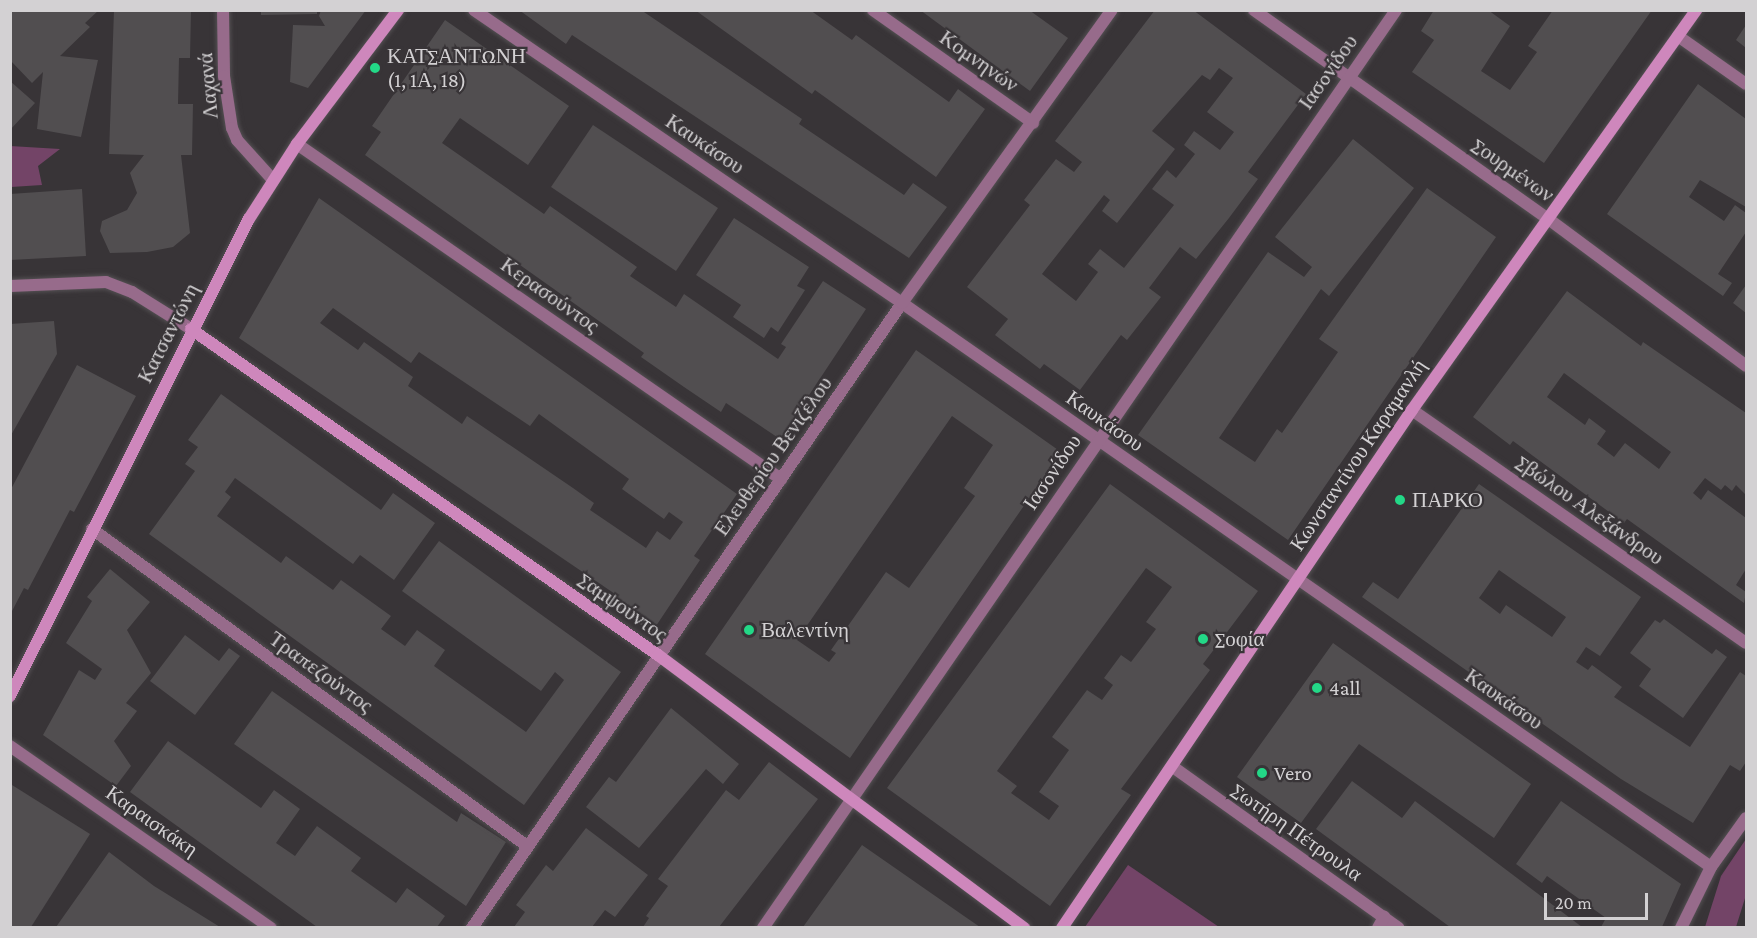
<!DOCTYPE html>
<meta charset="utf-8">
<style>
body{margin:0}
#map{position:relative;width:1757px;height:938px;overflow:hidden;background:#383437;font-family:"Crimson Pro",serif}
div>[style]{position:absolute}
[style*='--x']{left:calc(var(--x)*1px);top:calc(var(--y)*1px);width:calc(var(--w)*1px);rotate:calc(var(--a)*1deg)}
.green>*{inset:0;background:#734467}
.building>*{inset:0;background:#514e50}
.roads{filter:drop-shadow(0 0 2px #545053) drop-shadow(0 0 2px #545053)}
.street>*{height:12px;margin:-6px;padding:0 6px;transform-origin:6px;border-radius:6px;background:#976b8b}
.secondary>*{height:12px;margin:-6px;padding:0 6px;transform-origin:6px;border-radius:6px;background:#ce87bc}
.dots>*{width:16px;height:16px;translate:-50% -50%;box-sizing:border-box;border:3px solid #383437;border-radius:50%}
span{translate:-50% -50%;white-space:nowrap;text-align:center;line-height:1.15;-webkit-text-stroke:4.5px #383437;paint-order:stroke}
.poi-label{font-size:21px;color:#d3d1d3}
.left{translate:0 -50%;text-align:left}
.street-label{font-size:21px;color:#d3d1d3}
.frame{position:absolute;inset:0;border:12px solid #d3d1d3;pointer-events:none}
.scale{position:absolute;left:1544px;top:893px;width:104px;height:27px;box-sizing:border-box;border:3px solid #d3d1d3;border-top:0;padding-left:8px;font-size:18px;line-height:21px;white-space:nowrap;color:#d3d1d3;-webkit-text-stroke:4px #383437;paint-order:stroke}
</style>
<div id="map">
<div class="green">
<i style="clip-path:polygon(10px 146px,60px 149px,38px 166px,42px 185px,11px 187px)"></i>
<i style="clip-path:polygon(1746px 839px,1746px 895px,1736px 927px,1705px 927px,1721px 876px)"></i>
<i style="clip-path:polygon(1128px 865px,1219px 927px,1085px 927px)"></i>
</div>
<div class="building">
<i style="clip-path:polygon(10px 10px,99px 10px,85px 23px,90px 27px,60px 56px,98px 60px,81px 137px,37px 129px,43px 72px,32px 83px,10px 60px)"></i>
<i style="clip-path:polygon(114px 10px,191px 10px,190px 58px,179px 58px,178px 104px,193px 104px,192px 155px,181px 155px,190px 233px,173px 247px,147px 252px,110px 253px,100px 231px,102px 221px,127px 210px,137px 193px,130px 173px,144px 155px,109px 154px)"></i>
<i style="clip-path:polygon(261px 10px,317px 10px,317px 14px,261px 15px)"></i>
<i style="clip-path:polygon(321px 10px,366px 10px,308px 88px,290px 82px,293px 25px,325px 26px,319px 16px)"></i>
<i style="clip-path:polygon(519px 10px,641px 10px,802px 119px,799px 124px,904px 195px,913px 183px,947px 207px,909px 258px,572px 35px,566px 44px)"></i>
<i style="clip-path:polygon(695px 10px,810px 10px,852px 40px,856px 35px,949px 102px,958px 89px,985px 109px,936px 177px,815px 90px,812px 94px)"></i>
<i style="clip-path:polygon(920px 10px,1029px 10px,1068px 38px,1030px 91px)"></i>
<i style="clip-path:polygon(evenodd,1155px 10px,1193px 10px,1306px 94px,1248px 172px,1258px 179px,1229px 218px,1196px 259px,1180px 247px,1149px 288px,1161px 297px,1127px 340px,1121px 335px,1080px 390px,1044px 364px,1040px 369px,995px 335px,1008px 319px,967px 287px,1030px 205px,1024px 200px,1056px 159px,1074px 172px,1082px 162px,1055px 141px,1155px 10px,1219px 68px,1233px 78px,1207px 112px,1234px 132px,1220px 150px,1194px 131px,1184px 145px,1195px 154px,1176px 178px,1167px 170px,1152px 189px,1174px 205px,1124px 268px,1100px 249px,1088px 264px,1098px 272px,1076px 301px,1042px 274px,1104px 195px,1110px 200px,1102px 211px,1117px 223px,1175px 149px,1152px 131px,1202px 75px,1210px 80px,1219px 68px)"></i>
<i style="clip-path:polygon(1434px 10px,1488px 10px,1510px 26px,1481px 71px,1510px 90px,1537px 52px,1528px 46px,1553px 10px,1652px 10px,1544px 163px,1412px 72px,1434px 40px,1421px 31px)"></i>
<i style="clip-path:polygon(445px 20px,569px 106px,528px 165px,460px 118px,442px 143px,544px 214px,550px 206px,637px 267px,630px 276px,676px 307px,684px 294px,778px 359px,786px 347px,781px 344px,823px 281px,866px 309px,780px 439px,726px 403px,721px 412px,684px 387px,641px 357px,644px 353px,365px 155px,381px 132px,372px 126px)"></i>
<i style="clip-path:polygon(1746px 25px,1746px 48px,1736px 40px)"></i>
<i style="clip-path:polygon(10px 81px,35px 103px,10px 130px)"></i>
<i style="clip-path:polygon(1698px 84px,1746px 119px,1746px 207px,1700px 180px,1689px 197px,1724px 221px,1735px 205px,1746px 213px,1746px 232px,1718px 274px,1732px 283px,1723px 296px,1607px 214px)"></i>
<i style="clip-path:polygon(593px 125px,718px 208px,676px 271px,551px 187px)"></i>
<i style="clip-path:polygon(1353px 139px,1414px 188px,1329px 296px,1321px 289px,1219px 438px,1255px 462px,1277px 429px,1282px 433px,1338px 352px,1319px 339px,1427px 188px,1496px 237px,1288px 540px,1138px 435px,1268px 252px,1304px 277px,1312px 267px,1275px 237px)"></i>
<i style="clip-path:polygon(82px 189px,86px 256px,10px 260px,10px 194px)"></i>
<i style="clip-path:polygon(evenodd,319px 198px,737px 494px,694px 556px,700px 560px,652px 632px,609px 604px,615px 594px,239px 338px,319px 198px,333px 308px,411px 363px,419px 352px,530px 426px,539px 414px,629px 479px,622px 489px,664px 519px,669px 512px,683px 522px,670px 540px,657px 531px,646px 548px,590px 510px,594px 503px,573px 488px,467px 416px,462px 424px,408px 386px,413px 377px,364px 342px,358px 350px,320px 323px,333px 308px)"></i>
<i style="clip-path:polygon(734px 218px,809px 267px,797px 286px,805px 290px,778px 332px,771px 327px,764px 338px,733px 317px,741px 305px,696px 275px)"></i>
<i style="clip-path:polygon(1746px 285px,1746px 313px,1733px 303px)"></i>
<i style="clip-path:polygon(evenodd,1567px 291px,1641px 346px,1643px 342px,1746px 413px,1746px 495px,1736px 485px,1732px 491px,1725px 485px,1721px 490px,1705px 478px,1693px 493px,1701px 500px,1708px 490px,1746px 518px,1746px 569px,1736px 585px,1746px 592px,1744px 603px,1627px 519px,1624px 523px,1513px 441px,1510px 445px,1473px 417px,1567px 291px,1564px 373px,1671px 452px,1659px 469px,1625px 443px,1614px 457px,1597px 444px,1606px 431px,1589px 418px,1585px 425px,1547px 397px,1564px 373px)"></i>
<i style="clip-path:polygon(54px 321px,57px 354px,10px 437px,10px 324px)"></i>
<i style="clip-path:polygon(evenodd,916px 350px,1061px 452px,850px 758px,705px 654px,916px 350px,952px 416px,993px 445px,964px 488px,975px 496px,909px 588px,886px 572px,831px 650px,836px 653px,829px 662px,797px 640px,952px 416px)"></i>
<i style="clip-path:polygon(77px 365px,136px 396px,74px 512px,70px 510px,28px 590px,24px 588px,10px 615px,10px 491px)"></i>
<i style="clip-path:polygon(221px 394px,381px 510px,393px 493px,435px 523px,394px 580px,360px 555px,353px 564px,235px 478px,225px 492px,231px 497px,217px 516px,281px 563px,286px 556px,333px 590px,341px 580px,391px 616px,381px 629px,405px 646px,417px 630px,445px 650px,434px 666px,526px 732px,564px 680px,555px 672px,541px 691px,402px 591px,439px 541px,621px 672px,524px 805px,149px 534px,195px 471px,185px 464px,198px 447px,188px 440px)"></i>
<i style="clip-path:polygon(evenodd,1110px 484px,1258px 591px,1203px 664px,1210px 670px,1121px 789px,1131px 795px,1050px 906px,887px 788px,1110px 484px,1146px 568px,1172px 587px,1146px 622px,1156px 629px,1141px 649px,1131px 662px,1121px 655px,1104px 678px,1113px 685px,1102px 700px,1087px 690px,1052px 737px,1069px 750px,1039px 792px,1059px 806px,1049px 820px,1011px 793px,1017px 786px,997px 771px,1146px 568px)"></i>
<i style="clip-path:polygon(evenodd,1479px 484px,1641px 597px,1600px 656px,1586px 647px,1576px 662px,1588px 670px,1592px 665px,1622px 687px,1614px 697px,1690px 747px,1740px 672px,1746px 676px,1746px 762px,1740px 771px,1730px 765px,1693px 823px,1621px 779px,1362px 597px,1373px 582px,1398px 599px,1479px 484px,1499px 570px,1566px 617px,1552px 637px,1506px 605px,1500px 614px,1479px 598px,1499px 570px)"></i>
<i style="clip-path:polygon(110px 569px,150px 602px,127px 630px,151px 673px,126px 703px,137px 711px,114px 741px,131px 766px,116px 786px,43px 735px,79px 670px,95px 680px,102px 669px,66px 643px,92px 601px,87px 597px)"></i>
<i style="clip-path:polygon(1664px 619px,1712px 654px,1716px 649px,1727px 657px,1683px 718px,1639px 686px,1651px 669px,1630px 653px,1655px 620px,1660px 623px)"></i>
<i style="clip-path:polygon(185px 635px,219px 661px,229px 648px,240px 656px,195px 715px,150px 681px)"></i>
<i style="clip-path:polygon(1333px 643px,1531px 784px,1494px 838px,1359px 744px,1301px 823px,1237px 777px)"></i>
<i style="clip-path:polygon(272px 691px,457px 822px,461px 813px,506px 842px,466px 906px,234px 744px)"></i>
<i style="clip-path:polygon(671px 708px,739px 764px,723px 784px,706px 769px,639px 848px,586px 807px,609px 777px,616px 782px)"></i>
<i style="clip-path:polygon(168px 741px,261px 808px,274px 790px,300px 809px,276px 843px,295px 856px,317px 826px,361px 858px,351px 871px,396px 903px,407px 888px,445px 916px,437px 927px,317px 927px,130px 792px)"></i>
<i style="clip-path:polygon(769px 762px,818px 799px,719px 927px,643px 927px,649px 918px,646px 916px,668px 886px,658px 879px,690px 837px,726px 790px,739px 800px)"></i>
<i style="clip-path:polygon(1352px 781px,1402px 818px,1415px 801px,1582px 927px,1450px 927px,1316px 829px)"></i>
<i style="clip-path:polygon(12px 785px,90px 834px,31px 927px,10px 927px)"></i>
<i style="clip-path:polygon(1561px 801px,1681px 884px,1662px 927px,1601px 927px,1606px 918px,1547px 876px,1542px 883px,1516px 864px)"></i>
<i style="clip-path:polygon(586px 828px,648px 875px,615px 917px,605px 910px,592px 927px,514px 927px,525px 912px,516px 905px,546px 865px,553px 871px)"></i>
<i style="clip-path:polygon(862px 845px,964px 916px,980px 927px,803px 927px)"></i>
<i style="clip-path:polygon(109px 852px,154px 886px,220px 927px,56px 927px)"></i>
</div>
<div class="roads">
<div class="street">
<i style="--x:223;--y:10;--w:66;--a:89.1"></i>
<i style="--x:224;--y:76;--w:53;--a:81.3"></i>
<i style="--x:232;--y:128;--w:13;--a:67"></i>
<i style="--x:237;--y:140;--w:54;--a:48"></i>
<i style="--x:474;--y:10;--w:519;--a:34.39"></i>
<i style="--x:902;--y:303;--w:986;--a:34.88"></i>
<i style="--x:873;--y:10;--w:196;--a:35.2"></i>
<i style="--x:1254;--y:10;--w:359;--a:35.4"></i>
<i style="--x:1547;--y:218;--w:248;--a:36.6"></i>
<i style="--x:1678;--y:36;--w:83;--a:35.2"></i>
<i style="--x:297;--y:144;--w:589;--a:34.69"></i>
<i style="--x:10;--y:286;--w:96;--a:-2.4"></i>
<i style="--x:106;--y:282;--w:28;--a:21"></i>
<i style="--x:132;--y:292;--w:70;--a:32.1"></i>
<i style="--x:1412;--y:410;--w:407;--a:34.9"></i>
<i style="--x:92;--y:529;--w:538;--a:36.08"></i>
<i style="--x:10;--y:746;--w:318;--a:34.9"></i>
<i style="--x:1173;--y:767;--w:277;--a:35.5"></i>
<i style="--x:472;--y:928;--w:759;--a:-55.47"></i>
<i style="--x:902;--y:303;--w:360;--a:-54.4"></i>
<i style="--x:763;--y:928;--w:1115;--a:-55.41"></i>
<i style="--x:1378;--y:928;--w:13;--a:-61"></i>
<i style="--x:1681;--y:928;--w:68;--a:-63.8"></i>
<i style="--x:1711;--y:867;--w:60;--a:-54.5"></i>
</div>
<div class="secondary">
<i style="--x:191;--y:329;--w:570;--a:34.92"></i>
<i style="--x:658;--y:655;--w:457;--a:36.7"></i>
<i style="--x:10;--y:696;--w:534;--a:-63.39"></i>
<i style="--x:249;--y:219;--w:89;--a:-57.4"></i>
<i style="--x:297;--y:144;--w:168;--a:-53"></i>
<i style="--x:1062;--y:928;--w:625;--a:-55.95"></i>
<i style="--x:1412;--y:410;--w:491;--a:-54.6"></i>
</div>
</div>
<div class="dots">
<i style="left:375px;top:68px;background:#23d887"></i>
<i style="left:1400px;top:500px;background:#23d887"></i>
<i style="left:749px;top:630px;background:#23d887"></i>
<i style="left:1203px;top:639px;background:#23d887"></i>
<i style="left:1317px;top:688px;background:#23d887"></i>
<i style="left:1262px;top:773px;background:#23d887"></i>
</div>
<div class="poi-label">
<span class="left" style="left:387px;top:68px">ΚΑΤΣΑΝΤΩΝΗ<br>(1, 1Α, 18)</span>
<span class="left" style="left:1412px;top:500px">ΠΑΡΚΟ</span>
<span class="left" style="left:761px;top:630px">Βαλεντίνη</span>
<span class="left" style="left:1215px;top:639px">Σοφία</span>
<span class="left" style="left:1329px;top:688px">4all</span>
<span class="left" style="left:1274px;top:773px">Vero</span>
</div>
<div class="street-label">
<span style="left:979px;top:61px;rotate:35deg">Κομνηνών</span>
<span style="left:1328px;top:72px;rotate:-55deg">Ιασoνίδου</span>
<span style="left:208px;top:86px;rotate:-95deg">Λαχανά</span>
<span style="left:705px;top:144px;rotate:34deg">Καυκάσου</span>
<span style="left:1513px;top:170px;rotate:35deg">Σουρμένων</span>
<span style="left:550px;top:295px;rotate:35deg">Κερασούντος</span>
<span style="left:168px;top:333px;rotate:-63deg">Κατσαντώνη</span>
<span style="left:1105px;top:421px;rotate:35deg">Καυκάσου</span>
<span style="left:1358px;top:455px;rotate:-56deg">Κωνσταντίνου Καραμανλή</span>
<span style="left:773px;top:456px;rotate:-55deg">Ελευθερίου Βενιζέλου</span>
<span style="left:1052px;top:472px;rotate:-56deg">Ιασoνίδου</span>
<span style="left:1590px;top:510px;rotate:35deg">Σβώλου Αλεξάνδρου</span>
<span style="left:623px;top:607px;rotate:35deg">Σαμψούντος</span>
<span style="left:321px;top:672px;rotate:36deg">Τραπεζούντος</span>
<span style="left:1504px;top:699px;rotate:35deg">Καυκάσου</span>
<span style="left:152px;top:821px;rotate:35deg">Καραισκάκη</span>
<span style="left:1297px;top:832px;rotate:35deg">Σωτήρη Πέτρουλα</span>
</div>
<div class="frame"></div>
<div class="scale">20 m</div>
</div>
